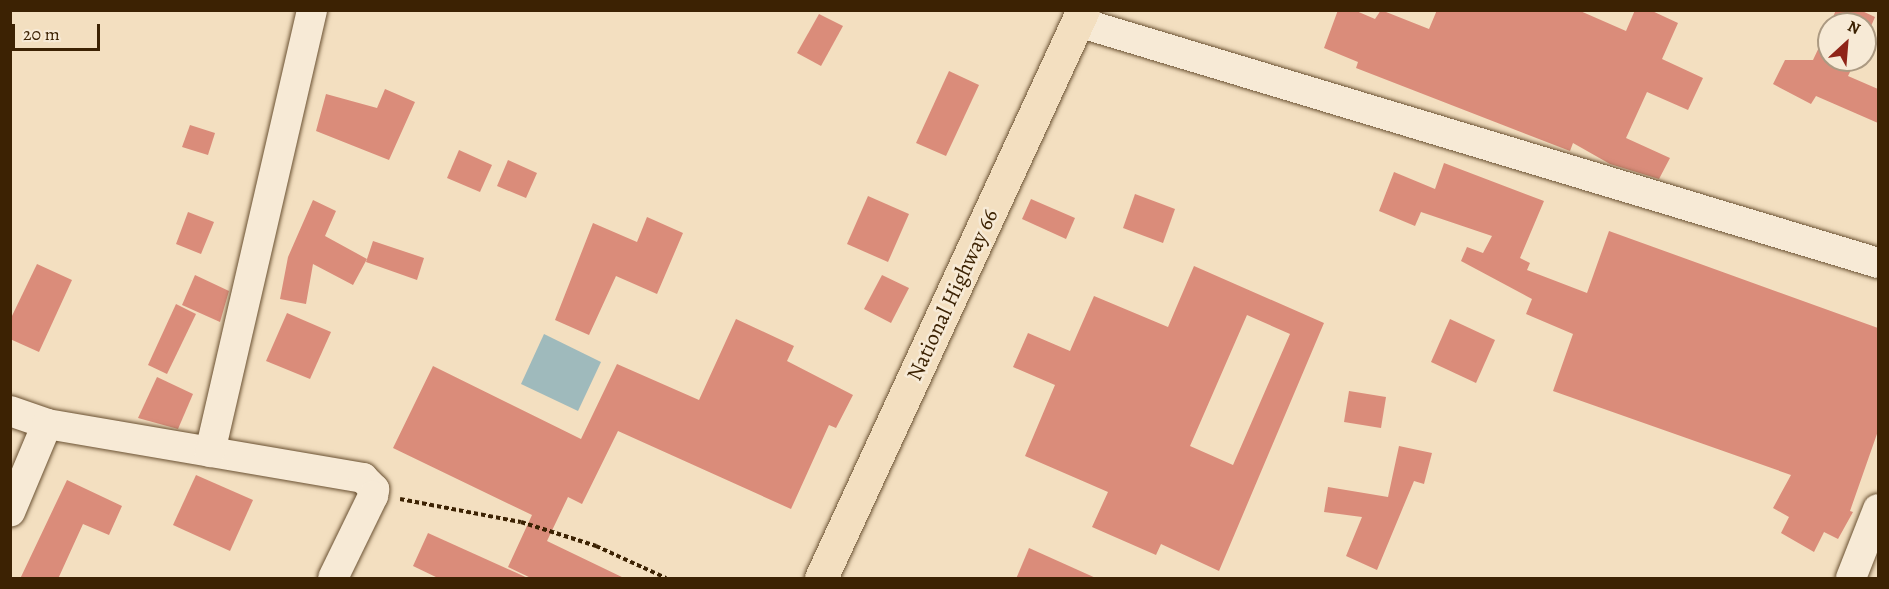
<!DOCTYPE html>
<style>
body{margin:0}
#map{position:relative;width:1889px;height:589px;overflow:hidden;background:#f3dfc0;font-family:Alegreya,serif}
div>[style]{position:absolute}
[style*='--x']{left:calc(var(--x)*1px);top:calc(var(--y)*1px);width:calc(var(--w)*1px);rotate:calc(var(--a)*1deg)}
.water>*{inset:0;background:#9fbabc}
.building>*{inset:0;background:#da8c7a}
.path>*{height:4px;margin-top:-2px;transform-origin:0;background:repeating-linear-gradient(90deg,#3c2203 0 4.5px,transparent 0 7.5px)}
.roads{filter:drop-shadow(0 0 2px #6a5132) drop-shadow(0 0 2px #6a5132)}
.minor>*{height:30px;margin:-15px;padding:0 15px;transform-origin:15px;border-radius:15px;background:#f7ead6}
.major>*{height:33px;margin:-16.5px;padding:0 16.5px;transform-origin:16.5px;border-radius:16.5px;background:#f3dfc0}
span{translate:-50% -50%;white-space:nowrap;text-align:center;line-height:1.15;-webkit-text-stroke:5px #f7ead6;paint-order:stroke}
.street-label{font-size:22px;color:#3c2203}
.frame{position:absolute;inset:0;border:12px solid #3c2203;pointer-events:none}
.north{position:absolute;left:1817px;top:12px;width:60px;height:60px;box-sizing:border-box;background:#f7ead6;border:2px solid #ac9a82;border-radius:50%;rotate:26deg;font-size:16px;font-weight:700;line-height:24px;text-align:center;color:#3c2203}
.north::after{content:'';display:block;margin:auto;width:21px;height:27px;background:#8f2418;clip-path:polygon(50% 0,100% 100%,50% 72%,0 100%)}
.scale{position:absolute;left:12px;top:24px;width:88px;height:27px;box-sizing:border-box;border:3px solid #3c2203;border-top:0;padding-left:8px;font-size:18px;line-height:21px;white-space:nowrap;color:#3c2203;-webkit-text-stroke:4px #f7ead6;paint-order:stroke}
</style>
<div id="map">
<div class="water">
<i style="clip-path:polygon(544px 334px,601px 362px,578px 411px,521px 384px)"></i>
</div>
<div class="building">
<i style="clip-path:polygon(1338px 10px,1354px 10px,1375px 19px,1381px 10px,1429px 29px,1437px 10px,1578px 10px,1626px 31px,1635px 10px,1650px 10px,1678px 23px,1662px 59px,1703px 78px,1688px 110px,1647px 92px,1626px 138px,1670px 158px,1659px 179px,1610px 164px,1573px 143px,1570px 151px,1356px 68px,1358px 62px,1324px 48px)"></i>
<i style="clip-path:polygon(1836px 10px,1860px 10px,1875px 17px,1865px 40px,1865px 24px,1830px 24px)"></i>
<i style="clip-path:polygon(819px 14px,843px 26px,821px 66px,797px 53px)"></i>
<i style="clip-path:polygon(1829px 26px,1829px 60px,1856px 60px,1848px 76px,1878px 89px,1878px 123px,1816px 96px,1811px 104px,1773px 84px,1785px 60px,1813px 60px)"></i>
<i style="clip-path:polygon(949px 71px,979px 85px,946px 156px,916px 143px)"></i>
<i style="clip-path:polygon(385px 89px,415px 102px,389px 160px,316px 131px,326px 94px,377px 108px)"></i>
<i style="clip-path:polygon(190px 125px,215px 133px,208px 155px,182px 147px)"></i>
<i style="clip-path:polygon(459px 150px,492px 165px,480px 192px,447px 178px)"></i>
<i style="clip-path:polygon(508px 160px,537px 173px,526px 198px,497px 186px)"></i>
<i style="clip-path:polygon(1444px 163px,1544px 201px,1520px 258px,1530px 263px,1527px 270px,1587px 293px,1609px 231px,1878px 328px,1878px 431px,1850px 511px,1853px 512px,1838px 539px,1824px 532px,1814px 552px,1781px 533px,1789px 517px,1773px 508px,1791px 475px,1553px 391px,1573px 334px,1526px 314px,1532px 299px,1461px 261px,1467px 247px,1483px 253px,1492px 236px,1421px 212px,1415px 226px,1379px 211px,1394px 172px,1435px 189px)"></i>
<i style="clip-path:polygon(1135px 194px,1175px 209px,1163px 243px,1123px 228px)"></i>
<i style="clip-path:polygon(868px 196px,909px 214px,888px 262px,847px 244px)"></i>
<i style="clip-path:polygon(1031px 199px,1075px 218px,1066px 239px,1022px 219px)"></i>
<i style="clip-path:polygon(313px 200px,336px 211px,325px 236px,367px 259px,353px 285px,313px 264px,306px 304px,280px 299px,288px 257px)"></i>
<i style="clip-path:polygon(188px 212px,214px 222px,201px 254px,176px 244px)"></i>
<i style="clip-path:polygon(647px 217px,683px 233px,657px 294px,616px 276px,589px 335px,555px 320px,593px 223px,637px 242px)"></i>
<i style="clip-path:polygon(373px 241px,424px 258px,417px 280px,366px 262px)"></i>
<i style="clip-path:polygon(37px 264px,72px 280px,39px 352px,10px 339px,10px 320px)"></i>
<i style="clip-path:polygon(evenodd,1194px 266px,1324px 323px,1219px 571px,1161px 544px,1156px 555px,1092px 527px,1108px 492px,1025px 456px,1055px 385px,1013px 367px,1028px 333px,1070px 351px,1094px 296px,1168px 327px,1194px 266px,1247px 315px,1290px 334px,1233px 465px,1190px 446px,1247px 315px)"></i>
<i style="clip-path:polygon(195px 275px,229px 291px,220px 322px,182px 305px)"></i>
<i style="clip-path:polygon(882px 275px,909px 288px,891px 323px,864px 309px)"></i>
<i style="clip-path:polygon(176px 304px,196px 314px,167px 374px,148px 365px)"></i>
<i style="clip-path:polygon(287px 313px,331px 332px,310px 379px,266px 361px)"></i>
<i style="clip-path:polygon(736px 319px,794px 346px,787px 361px,853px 395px,836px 428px,829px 425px,791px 509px,618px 431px,582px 504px,568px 497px,547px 541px,626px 579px,533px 579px,508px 567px,532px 515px,393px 448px,433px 366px,581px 439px,617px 364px,699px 400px)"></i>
<i style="clip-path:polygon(1450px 319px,1495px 340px,1476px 383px,1431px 362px)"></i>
<i style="clip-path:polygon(157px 377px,193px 394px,178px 429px,138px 418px)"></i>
<i style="clip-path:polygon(1349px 391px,1386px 397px,1381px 428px,1344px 422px)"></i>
<i style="clip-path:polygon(1399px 446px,1432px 453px,1424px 484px,1414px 481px,1377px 570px,1346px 556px,1362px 517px,1324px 512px,1328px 487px,1388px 497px)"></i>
<i style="clip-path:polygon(196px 475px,253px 500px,230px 551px,173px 525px)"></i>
<i style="clip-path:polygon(67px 480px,122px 506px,109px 535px,83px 524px,58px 579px,20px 579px)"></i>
<i style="clip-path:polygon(428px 533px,530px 579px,440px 579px,413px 566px)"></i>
<i style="clip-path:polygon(1029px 548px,1098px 579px,1016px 579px)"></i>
</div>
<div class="path">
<i style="--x:400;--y:499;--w:123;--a:10.8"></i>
<i style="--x:521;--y:522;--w:79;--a:17.7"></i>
<i style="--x:596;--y:546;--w:77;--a:24.6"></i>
</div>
<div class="roads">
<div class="minor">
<i style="--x:1078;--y:22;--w:836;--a:16.76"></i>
<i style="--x:10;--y:411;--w:39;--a:19"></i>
<i style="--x:47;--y:424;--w:95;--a:112.8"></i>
<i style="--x:47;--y:424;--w:321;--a:9.7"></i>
<i style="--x:363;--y:478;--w:16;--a:45"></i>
<i style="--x:374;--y:489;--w:7;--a:98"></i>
<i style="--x:373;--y:496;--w:91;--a:116"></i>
<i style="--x:210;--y:452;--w:454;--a:-77"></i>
<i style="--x:1851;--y:578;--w:74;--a:-68.6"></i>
</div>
<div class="major">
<i style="--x:821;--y:578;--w:626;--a:-65.24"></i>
</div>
</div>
<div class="street-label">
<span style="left:953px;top:295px;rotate:-65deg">National Highway 66</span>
</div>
<div class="frame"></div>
<div class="north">N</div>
<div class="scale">20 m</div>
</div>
